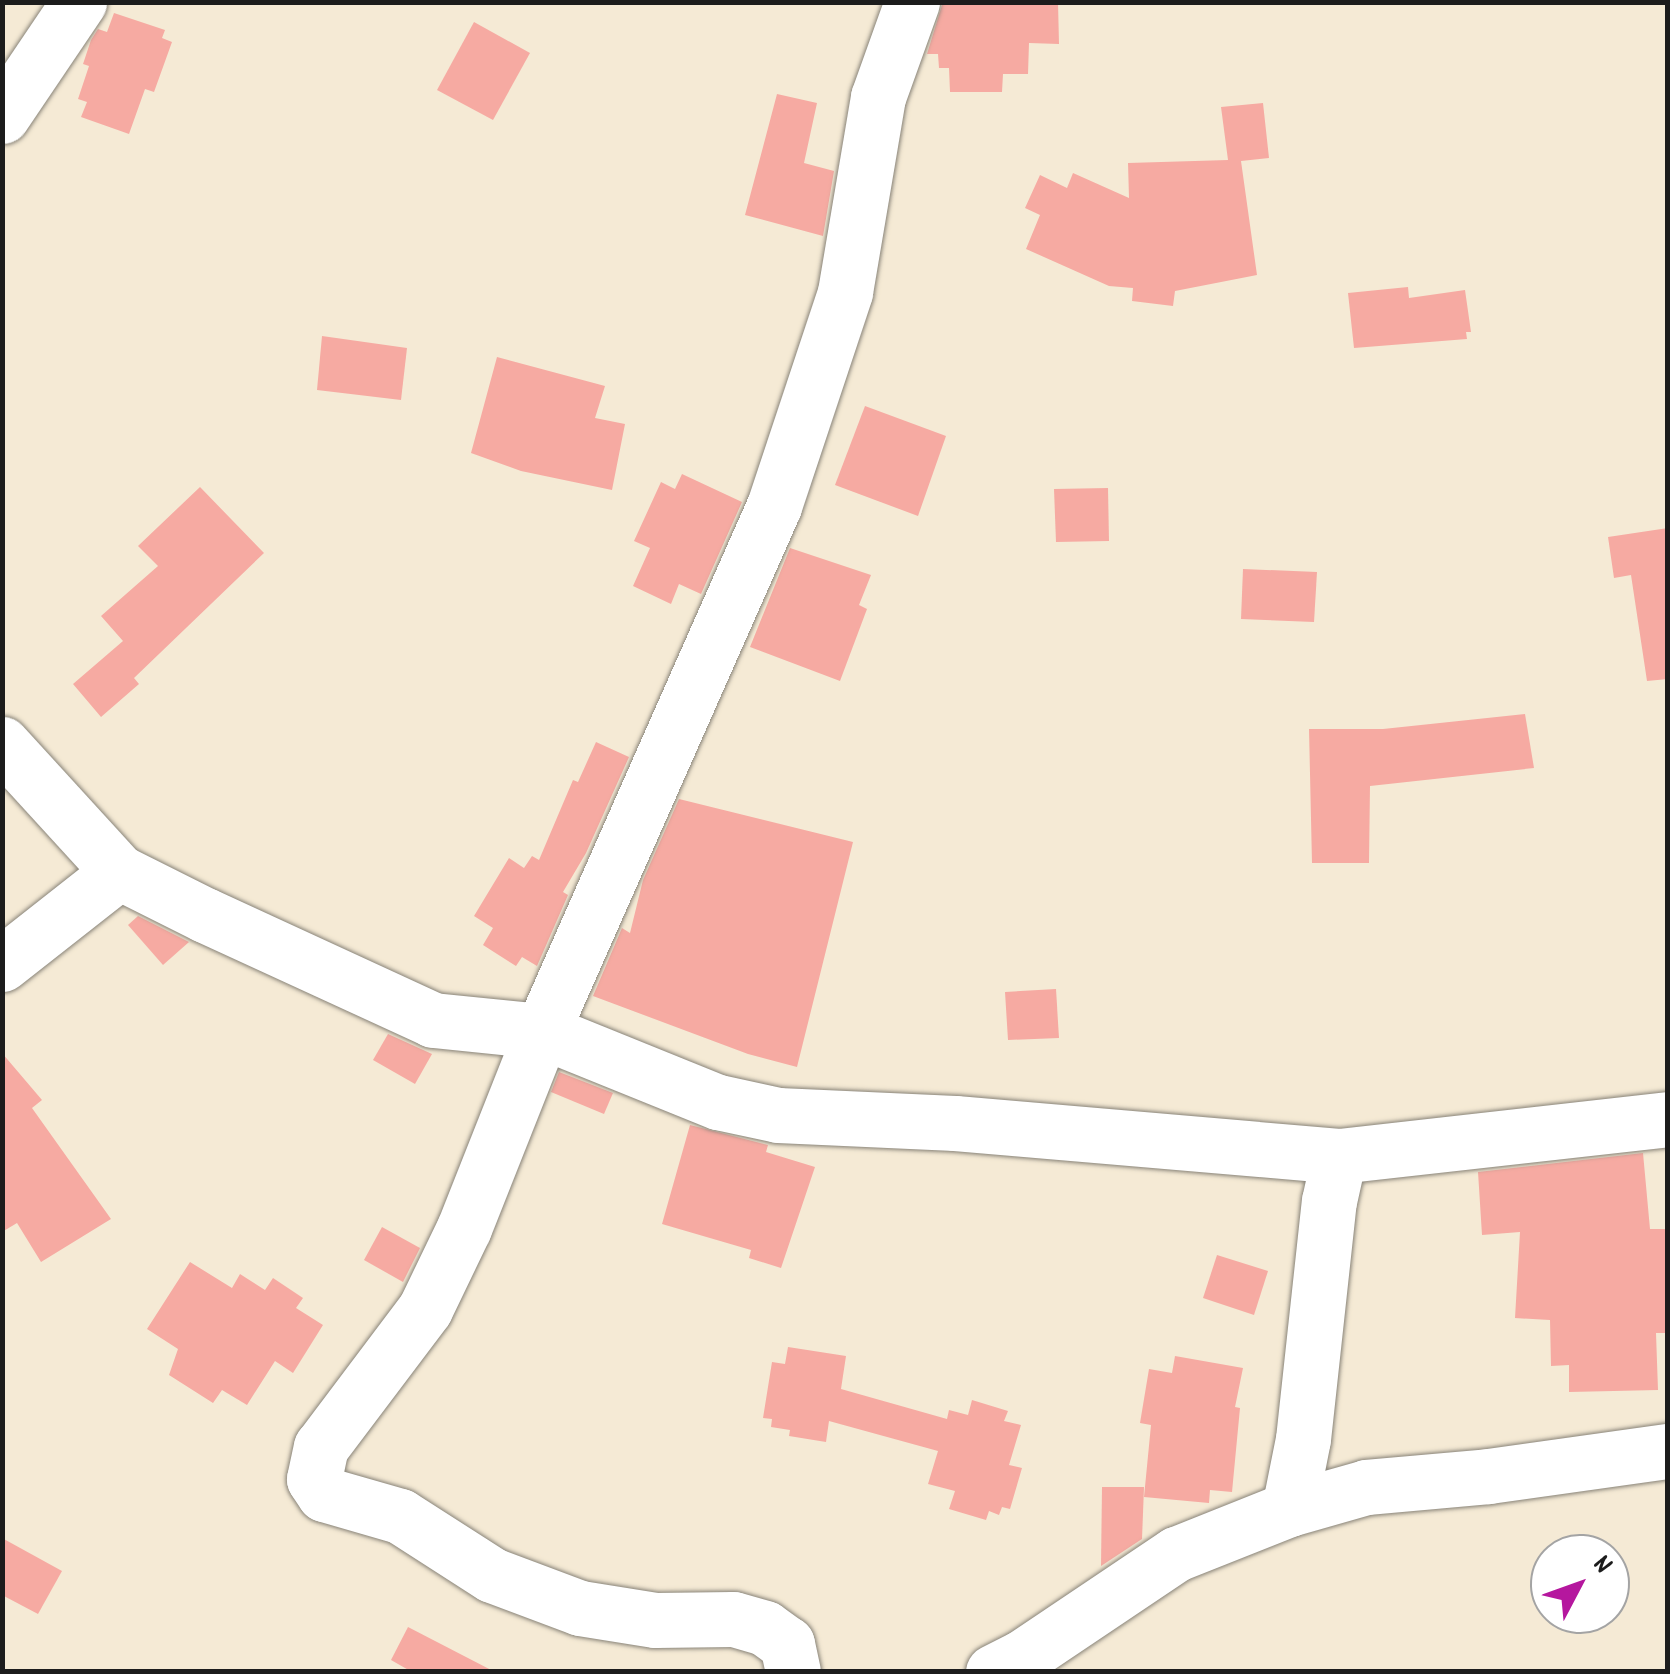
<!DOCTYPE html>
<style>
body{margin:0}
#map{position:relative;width:1670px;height:1674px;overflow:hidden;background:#f5ead5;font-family:Dekko,sans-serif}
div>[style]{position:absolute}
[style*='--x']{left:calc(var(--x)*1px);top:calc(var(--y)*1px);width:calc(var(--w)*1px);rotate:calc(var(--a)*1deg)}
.building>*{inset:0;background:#f6aaa2}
.roads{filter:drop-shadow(0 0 2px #888378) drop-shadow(0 0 2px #888378)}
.minor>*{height:55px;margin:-27.5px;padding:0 27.5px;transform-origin:27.5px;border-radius:27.5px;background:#fff}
span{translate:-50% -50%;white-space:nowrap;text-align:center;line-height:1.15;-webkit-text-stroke:10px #fff;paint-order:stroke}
.frame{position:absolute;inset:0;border:5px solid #1c1c1c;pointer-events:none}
.north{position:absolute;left:1530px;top:1534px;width:100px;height:100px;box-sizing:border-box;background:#fff;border:2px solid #a4a4a4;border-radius:50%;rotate:49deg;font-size:28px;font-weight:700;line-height:40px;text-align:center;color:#1c1c1c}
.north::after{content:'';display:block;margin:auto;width:35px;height:45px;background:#b5179e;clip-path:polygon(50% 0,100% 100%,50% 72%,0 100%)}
</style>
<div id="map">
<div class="building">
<i style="clip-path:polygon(1058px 2px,1059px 44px,1029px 43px,1028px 74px,1003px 74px,1002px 92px,950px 92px,949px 68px,939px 68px,938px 54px,927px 54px,942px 5px)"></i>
<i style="clip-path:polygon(114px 13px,165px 30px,162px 38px,172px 42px,154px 92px,145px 89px,129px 134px,81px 117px,87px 102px,78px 99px,89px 66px,83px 64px,91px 40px,98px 29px,107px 32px)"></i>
<i style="clip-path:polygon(474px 22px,530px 53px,493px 120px,437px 90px)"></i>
<i style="clip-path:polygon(777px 94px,817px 103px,804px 163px,834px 171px,823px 236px,745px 215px)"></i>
<i style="clip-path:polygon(1263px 103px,1269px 158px,1241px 161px,1257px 275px,1175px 291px,1173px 306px,1132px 301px,1133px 288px,1109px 286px,1026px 249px,1040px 215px,1025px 208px,1040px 175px,1067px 188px,1073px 173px,1129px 198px,1128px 163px,1228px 160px,1221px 107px)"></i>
<i style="clip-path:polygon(1408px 287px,1409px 298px,1465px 290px,1471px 332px,1466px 332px,1467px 339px,1354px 348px,1348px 293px)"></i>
<i style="clip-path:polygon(322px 336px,407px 348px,401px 400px,317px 390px)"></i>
<i style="clip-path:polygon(497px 357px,605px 386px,595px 418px,625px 424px,612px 490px,521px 471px,471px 453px)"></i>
<i style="clip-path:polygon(865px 406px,946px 436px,918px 516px,835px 485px)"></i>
<i style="clip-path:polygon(682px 474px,742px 502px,701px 594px,679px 584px,671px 604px,633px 586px,650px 548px,634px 541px,661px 482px,675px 489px)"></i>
<i style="clip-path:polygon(200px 487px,264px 553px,134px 678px,139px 684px,101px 717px,73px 684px,123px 641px,101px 616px,158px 566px,138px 546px)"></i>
<i style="clip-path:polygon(1108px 488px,1109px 541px,1056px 542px,1054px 489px)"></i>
<i style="clip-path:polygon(1668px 528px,1668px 679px,1647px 681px,1631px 575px,1614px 578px,1608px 537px)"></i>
<i style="clip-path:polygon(790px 548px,871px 575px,859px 605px,867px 609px,840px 681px,750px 647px)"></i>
<i style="clip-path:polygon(1243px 569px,1317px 572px,1314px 622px,1241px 619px)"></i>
<i style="clip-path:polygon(1525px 714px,1534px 768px,1370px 786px,1369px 863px,1312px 863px,1309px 729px,1383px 729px)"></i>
<i style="clip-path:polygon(596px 742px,629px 757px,586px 853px,563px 892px,568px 895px,537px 966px,522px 957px,516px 966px,483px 945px,493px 928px,474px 916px,509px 858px,524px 868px,532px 856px,539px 860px,573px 780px,578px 782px)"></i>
<i style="clip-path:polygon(679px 799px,853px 842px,797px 1067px,748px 1054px,593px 996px,622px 928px,630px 933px,643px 880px)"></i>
<i style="clip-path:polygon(138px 916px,189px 942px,163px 965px,128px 925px)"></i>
<i style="clip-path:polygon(1056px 989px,1059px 1038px,1008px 1040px,1005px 992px)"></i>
<i style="clip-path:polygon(388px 1034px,432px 1054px,415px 1084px,373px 1060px)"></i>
<i style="clip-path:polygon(2px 1053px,42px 1100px,32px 1108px,111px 1219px,41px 1262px,17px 1223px,2px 1232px)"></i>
<i style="clip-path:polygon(559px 1072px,613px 1093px,604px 1114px,551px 1092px)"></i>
<i style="clip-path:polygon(690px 1125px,768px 1145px,766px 1152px,815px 1167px,781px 1268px,749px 1258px,751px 1250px,662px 1224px)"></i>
<i style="clip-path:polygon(1643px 1153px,1650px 1229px,1668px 1229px,1668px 1333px,1656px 1333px,1658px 1390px,1569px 1392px,1569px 1365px,1551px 1366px,1550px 1320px,1515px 1318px,1520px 1232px,1482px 1235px,1478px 1172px)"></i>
<i style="clip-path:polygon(382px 1227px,420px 1248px,403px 1282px,364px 1260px)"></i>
<i style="clip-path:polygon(1217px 1255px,1268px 1271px,1254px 1315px,1203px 1298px)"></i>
<i style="clip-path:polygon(190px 1262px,232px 1288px,240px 1274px,265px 1290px,273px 1278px,303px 1298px,296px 1308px,323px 1325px,293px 1373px,275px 1361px,247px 1405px,222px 1390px,213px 1403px,169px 1375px,178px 1349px,147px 1329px)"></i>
<i style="clip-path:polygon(788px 1347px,846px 1356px,841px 1389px,947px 1419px,949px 1410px,968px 1415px,972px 1400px,1008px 1411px,1004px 1421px,1021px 1425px,1009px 1465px,1022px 1468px,1010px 1509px,1002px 1507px,999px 1515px,989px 1511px,986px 1520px,949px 1509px,955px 1491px,928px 1484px,938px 1451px,829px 1421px,826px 1442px,789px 1436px,790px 1430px,771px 1427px,772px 1419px,763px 1418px,772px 1362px,785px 1364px)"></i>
<i style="clip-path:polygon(1175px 1356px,1243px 1368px,1235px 1407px,1240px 1408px,1232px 1492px,1210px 1490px,1209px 1503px,1144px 1497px,1151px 1425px,1140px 1423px,1149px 1369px,1172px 1373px)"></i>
<i style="clip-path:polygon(1102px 1487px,1144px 1487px,1142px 1539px,1101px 1566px)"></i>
<i style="clip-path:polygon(2px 1538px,62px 1571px,38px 1614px,2px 1595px)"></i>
<i style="clip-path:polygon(408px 1627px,495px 1672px,412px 1672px,391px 1660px)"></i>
</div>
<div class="roads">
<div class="minor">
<i style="--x:2;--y:116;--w:138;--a:-56"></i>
<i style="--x:2;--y:744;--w:173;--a:47.6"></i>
<i style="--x:119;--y:872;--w:96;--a:26.6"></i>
<i style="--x:205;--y:915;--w:251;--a:24.7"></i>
<i style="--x:433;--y:1020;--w:110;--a:5.8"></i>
<i style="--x:542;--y:1031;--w:190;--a:22"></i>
<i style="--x:718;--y:1102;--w:61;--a:12.2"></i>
<i style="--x:778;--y:1115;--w:177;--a:2.6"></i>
<i style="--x:955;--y:1123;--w:385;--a:4.9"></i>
<i style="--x:1339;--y:1156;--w:331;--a:-6.4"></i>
<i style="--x:2;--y:964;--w:149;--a:-38.2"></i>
<i style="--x:1289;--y:1509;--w:71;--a:-78.7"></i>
<i style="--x:1303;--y:1439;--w:239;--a:-83.8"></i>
<i style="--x:1329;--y:1201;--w:46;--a:-77.5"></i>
<i style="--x:793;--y:1672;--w:29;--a:-102"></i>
<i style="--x:787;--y:1644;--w:27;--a:-144"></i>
<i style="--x:765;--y:1628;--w:33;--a:-164"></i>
<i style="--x:733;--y:1619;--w:78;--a:179.3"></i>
<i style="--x:655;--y:1620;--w:76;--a:-170.9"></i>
<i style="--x:580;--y:1608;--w:94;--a:-159.4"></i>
<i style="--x:492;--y:1575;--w:109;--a:-147.3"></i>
<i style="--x:400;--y:1516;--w:79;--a:-163.9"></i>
<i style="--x:324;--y:1494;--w:18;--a:-124"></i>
<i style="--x:314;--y:1479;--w:33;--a:-78"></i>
<i style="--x:321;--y:1447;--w:173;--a:-53"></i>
<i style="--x:425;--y:1309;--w:90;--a:-64.3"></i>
<i style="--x:464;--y:1228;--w:212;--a:-68.4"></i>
<i style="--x:542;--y:1031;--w:574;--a:-66.16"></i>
<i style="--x:774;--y:506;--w:225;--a:-71.6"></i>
<i style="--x:845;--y:292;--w:198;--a:-80.4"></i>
<i style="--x:878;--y:97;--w:101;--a:-70.3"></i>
<i style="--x:993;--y:1672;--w:31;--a:-27"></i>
<i style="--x:1021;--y:1658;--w:187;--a:-33.9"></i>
<i style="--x:1176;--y:1554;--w:122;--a:-21.7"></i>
<i style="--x:1289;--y:1509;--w:80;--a:-15.9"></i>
<i style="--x:1366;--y:1487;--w:123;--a:-5.1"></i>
<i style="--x:1489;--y:1476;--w:181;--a:-8"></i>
</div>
</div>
<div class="frame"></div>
<div class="north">N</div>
</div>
